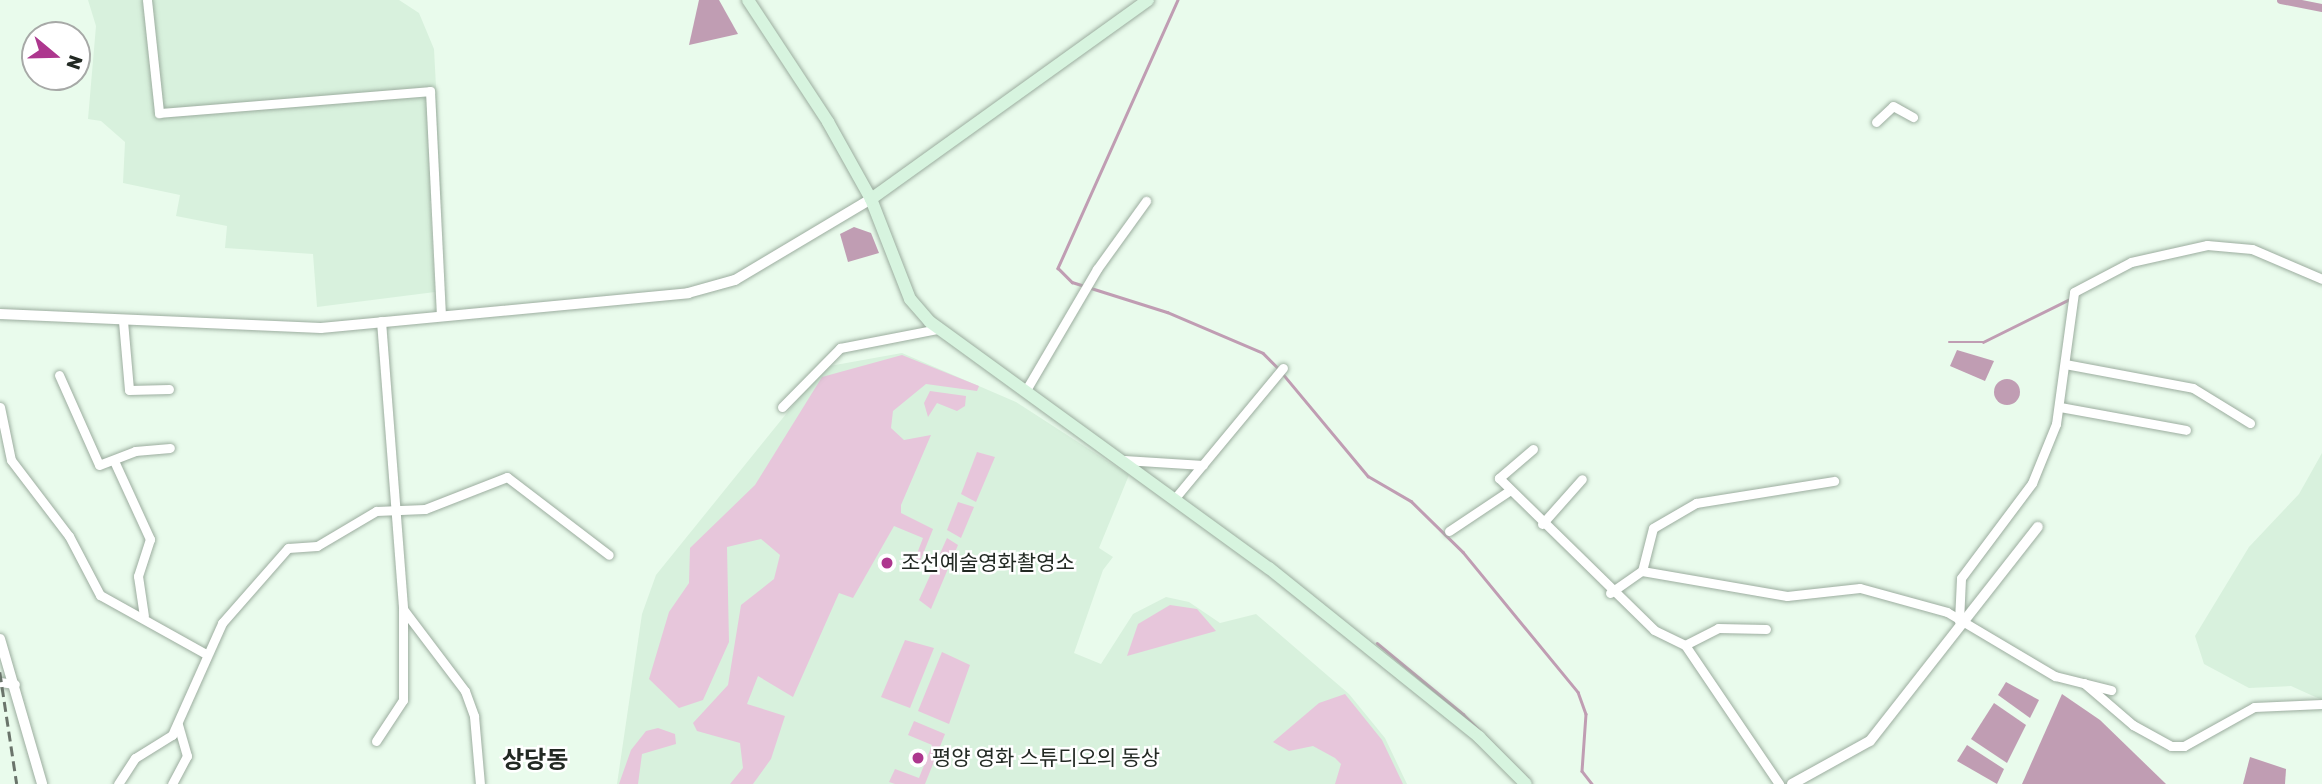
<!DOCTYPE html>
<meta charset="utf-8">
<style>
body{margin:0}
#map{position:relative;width:2322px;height:784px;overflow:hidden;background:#e9fbec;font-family:Rubik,"Noto Sans KR",sans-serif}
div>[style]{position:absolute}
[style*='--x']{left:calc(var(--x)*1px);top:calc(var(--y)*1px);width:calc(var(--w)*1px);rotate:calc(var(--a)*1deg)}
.built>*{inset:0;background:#d8f1dd}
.green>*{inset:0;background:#e7c6db}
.water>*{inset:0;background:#c09db3}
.round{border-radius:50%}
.stream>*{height:2.5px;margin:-1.25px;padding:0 1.25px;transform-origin:1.25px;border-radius:1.25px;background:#c09db3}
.canal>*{height:8px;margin:-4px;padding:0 4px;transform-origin:4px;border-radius:4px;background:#c09db3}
.roads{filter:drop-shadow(0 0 2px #9cad9f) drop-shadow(0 0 2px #9cad9f)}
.minor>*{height:9px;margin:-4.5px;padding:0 4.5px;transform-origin:4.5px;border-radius:4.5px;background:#fff}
.tertiary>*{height:10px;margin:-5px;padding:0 5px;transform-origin:5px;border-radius:5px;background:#fff}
.secondary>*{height:12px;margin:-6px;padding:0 6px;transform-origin:6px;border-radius:6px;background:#d7f4df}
.rail>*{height:2.5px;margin-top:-1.25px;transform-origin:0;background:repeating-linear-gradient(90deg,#6a746b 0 10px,transparent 0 15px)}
.dots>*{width:19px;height:19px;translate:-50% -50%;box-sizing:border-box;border:4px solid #fff;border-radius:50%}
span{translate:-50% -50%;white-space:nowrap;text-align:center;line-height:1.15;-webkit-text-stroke:5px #fff;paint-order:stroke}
.poi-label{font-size:21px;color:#222923}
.left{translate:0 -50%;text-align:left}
.quarter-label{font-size:24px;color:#222923;font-weight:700}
.north{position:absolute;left:21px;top:21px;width:70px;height:70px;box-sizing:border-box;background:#fff;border:2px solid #a7a9a7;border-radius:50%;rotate:109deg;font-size:19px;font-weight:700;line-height:28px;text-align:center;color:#222923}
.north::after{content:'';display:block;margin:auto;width:24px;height:32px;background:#ad378e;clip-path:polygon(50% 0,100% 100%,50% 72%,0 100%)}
</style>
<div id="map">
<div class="built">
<i style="clip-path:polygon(88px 0,399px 0,419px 13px,434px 49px,442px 200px,430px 201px,435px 292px,317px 307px,313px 254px,225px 248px,227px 226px,176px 216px,180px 195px,123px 183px,125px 142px,101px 121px,88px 119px,96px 26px)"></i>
<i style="clip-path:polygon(902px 353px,1016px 402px,1129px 475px,1099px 548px,1113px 557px,1103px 570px,1074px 653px,1101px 664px,1133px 614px,1166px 597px,1189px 602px,1220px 623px,1256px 614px,1349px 694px,1385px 738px,1407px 784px,617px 784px,642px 614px,656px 575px,824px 367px)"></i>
<i style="clip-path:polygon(2322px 453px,2322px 700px,2291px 686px,2249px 688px,2204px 664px,2195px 636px,2249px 547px,2299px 494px)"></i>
</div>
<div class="green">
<i style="clip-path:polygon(902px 355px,979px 386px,977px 391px,926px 384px,893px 411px,891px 428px,904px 440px,931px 435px,901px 505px,901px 513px,933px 529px,919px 564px,913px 564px,923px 538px,894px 526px,853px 598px,839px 593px,793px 697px,758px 676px,747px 704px,785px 716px,771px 759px,753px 784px,730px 784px,743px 768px,740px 743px,697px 731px,693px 723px,728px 685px,741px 605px,774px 579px,780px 555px,761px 539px,727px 547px,729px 642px,703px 700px,679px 708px,649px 679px,669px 612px,689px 583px,690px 548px,755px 485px,822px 377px)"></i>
<i style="clip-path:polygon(930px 391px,966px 396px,965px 406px,957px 411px,937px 403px,928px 417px,924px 403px)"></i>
<i style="clip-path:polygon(977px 452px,995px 457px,976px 502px,961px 494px)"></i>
<i style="clip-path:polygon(958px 502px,974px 507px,961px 538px,947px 530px)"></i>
<i style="clip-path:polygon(947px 538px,958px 545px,931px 609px,919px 600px)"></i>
<i style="clip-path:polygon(1170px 605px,1197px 609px,1216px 631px,1127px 656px,1138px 624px)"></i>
<i style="clip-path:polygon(905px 640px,934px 648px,910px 708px,881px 697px)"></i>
<i style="clip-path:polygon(942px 652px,970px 665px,949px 724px,918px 711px)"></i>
<i style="clip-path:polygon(1345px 694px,1382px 740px,1403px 784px,1335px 784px,1341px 764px,1335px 758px,1313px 746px,1289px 751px,1273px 742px,1319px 703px)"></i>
<i style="clip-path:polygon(914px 721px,945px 734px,925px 784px,895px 784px,889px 782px,895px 769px,919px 778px,932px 745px,908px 735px)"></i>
<i style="clip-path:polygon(658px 728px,675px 734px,676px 744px,642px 754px,638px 784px,619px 784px,631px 750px,646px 731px)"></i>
</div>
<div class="water">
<i style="clip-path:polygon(699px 0,719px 0,738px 34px,689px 45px)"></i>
<i style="clip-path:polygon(854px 227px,871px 233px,879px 253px,848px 262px,840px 234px)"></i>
<i style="clip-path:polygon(1957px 350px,1994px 361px,1985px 381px,1950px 366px)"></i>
<i class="round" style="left:1994px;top:379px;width:26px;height:26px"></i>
<i style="clip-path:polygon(2006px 682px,2039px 700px,2030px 718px,1998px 695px)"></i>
<i style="clip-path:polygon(2062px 694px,2100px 720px,2166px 784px,2022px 784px)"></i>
<i style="clip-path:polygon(1994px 703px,2026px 725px,2007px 763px,1971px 739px)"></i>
<i style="clip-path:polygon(1967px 745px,2004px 769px,1997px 784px,1957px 761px)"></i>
<i style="clip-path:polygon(2250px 757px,2286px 769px,2285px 784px,2243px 784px)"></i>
</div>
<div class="stream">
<i style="--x:1178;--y:0;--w:294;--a:114.1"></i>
<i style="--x:1058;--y:268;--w:20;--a:45"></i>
<i style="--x:1072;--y:282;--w:100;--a:17.5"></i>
<i style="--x:1167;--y:312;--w:104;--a:23.1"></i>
<i style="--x:1263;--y:353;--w:23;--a:45"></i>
<i style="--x:1949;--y:342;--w:34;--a:0"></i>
<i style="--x:1983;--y:342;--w:95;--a:-26.3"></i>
<i style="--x:1283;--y:374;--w:133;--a:50.2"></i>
<i style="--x:1368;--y:476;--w:50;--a:30.2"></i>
<i style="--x:1411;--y:501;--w:73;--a:44.4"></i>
<i style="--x:1463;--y:552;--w:181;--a:50.6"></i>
<i style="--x:1578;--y:692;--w:23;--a:70"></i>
<i style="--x:1586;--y:714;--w:57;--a:94"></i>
<i style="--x:1582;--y:771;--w:16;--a:52"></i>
<i style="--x:1377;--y:643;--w:112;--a:39.5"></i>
<i style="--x:1463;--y:714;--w:91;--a:45"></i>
</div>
<div class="canal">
<i style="--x:2281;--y:0;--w:42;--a:11"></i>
</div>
<div class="roads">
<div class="minor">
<i style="--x:147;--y:0;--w:114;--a:83.9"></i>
<i style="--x:159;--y:113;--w:272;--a:-4.6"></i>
<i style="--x:430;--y:91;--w:224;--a:87.2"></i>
<i style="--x:1876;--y:122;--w:23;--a:-43"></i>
<i style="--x:1893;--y:106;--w:23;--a:29"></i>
<i style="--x:123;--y:321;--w:69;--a:85"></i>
<i style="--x:129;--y:390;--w:40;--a:-1.4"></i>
<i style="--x:381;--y:321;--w:289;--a:85.6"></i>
<i style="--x:403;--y:609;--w:103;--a:52.9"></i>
<i style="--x:465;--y:691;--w:27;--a:70"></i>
<i style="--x:474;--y:716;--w:68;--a:85"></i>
<i style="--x:2065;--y:364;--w:130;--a:10.6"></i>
<i style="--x:2193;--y:388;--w:67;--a:31.6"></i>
<i style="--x:59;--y:375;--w:98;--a:66"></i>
<i style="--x:99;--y:465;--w:39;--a:-21"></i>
<i style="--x:135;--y:451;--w:35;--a:-5"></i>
<i style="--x:1026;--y:390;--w:140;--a:-59.6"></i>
<i style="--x:1097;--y:269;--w:84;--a:-54.2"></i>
<i style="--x:0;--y:407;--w:54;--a:78.3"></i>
<i style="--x:11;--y:460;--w:96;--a:52.7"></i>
<i style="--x:69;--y:536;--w:67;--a:62.3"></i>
<i style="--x:100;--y:595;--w:119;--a:29.1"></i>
<i style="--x:782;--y:407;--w:83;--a:-45.5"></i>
<i style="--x:840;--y:348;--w:100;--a:-11"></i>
<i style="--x:2060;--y:407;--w:128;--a:10.3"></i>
<i style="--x:1533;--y:449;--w:45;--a:139.5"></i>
<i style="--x:1499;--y:478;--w:217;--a:44.4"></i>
<i style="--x:1654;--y:630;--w:34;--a:26"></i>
<i style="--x:1685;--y:645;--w:37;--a:-27"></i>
<i style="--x:1718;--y:628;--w:48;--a:1.2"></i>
<i style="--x:1124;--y:460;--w:79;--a:3.6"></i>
<i style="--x:115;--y:463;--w:84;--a:65.3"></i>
<i style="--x:150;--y:539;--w:39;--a:108"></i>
<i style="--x:138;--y:576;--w:40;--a:81.5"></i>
<i style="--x:1175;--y:498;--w:169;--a:-50.3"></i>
<i style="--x:1542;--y:524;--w:60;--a:-48.4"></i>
<i style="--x:1449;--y:531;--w:72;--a:-33.7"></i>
<i style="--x:1642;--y:571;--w:44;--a:-75.7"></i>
<i style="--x:1653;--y:528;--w:50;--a:-30.2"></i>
<i style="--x:1696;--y:503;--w:140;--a:-9.1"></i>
<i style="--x:1610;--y:593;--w:39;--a:-35"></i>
<i style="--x:1642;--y:571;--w:147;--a:9.8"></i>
<i style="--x:1787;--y:596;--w:73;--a:-6.3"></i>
<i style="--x:1860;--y:588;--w:90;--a:15.4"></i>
<i style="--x:1947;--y:612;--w:126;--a:30.7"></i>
<i style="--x:2055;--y:676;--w:58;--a:14"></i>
<i style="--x:1959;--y:621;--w:43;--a:-87.3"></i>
<i style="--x:1961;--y:578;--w:119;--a:-53.2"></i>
<i style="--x:2032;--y:483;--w:64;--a:-67.9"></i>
<i style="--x:2056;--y:424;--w:133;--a:-82.2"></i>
<i style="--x:2074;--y:292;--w:64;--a:-27.8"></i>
<i style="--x:2131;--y:262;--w:78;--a:-12.6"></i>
<i style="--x:2207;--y:245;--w:45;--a:5.1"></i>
<i style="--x:2252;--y:249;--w:76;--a:23.2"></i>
<i style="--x:1685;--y:645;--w:168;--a:55.9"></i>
<i style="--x:0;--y:682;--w:15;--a:8"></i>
<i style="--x:2084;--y:683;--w:65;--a:40.6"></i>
<i style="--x:2133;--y:725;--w:43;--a:28.9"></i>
<i style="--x:2171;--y:746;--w:13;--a:0"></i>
<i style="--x:2184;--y:746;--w:80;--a:-29.1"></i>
<i style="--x:2254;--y:707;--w:68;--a:-2.5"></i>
<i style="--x:376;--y:741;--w:49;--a:-56.6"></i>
<i style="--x:403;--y:700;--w:91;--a:-90"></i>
<i style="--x:118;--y:784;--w:31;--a:-57"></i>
<i style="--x:135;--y:758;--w:44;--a:-31.9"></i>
<i style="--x:172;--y:735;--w:123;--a:-65.9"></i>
<i style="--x:222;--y:623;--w:100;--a:-48.7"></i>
<i style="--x:288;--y:548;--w:29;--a:-4"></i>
<i style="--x:317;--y:546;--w:69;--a:-30.7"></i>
<i style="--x:376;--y:511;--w:49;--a:-2.3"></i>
<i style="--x:425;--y:509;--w:88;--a:-21.3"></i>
<i style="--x:507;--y:477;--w:128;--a:37.4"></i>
<i style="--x:172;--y:784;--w:32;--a:-62"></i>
<i style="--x:187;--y:756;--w:33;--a:-106"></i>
</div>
<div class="tertiary">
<i style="--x:0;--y:314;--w:321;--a:2.5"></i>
<i style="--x:321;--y:328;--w:369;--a:-5.4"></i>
<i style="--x:688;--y:293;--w:49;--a:-15.5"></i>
<i style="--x:735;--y:280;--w:158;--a:-30.8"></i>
<i style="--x:0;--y:639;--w:151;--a:73.8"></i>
<i style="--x:1792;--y:784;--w:89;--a:-28.9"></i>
<i style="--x:1870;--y:741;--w:272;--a:-51.9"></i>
</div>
<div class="secondary">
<i style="--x:748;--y:0;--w:146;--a:56.7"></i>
<i style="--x:828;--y:122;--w:88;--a:60.8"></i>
<i style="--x:871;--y:199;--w:107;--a:68.7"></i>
<i style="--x:910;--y:299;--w:30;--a:49"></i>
<i style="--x:930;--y:322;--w:419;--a:36"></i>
<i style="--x:1269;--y:568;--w:270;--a:38.8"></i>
<i style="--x:1479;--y:737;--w:66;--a:45"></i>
<i style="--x:871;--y:199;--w:341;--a:-35.7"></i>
</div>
</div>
<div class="rail">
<i style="--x:0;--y:672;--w:113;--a:81.4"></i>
</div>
<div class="dots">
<i style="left:887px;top:563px;background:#ad378e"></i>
<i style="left:918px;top:758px;background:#ad378e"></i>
</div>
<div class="poi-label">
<span class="left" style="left:901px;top:563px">조선예술영화촬영소</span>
<span class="left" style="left:932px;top:758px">평양 영화 스튜디오의 동상</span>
</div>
<div class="quarter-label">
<span style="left:535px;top:761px">상당동</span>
</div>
<div class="north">N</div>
</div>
